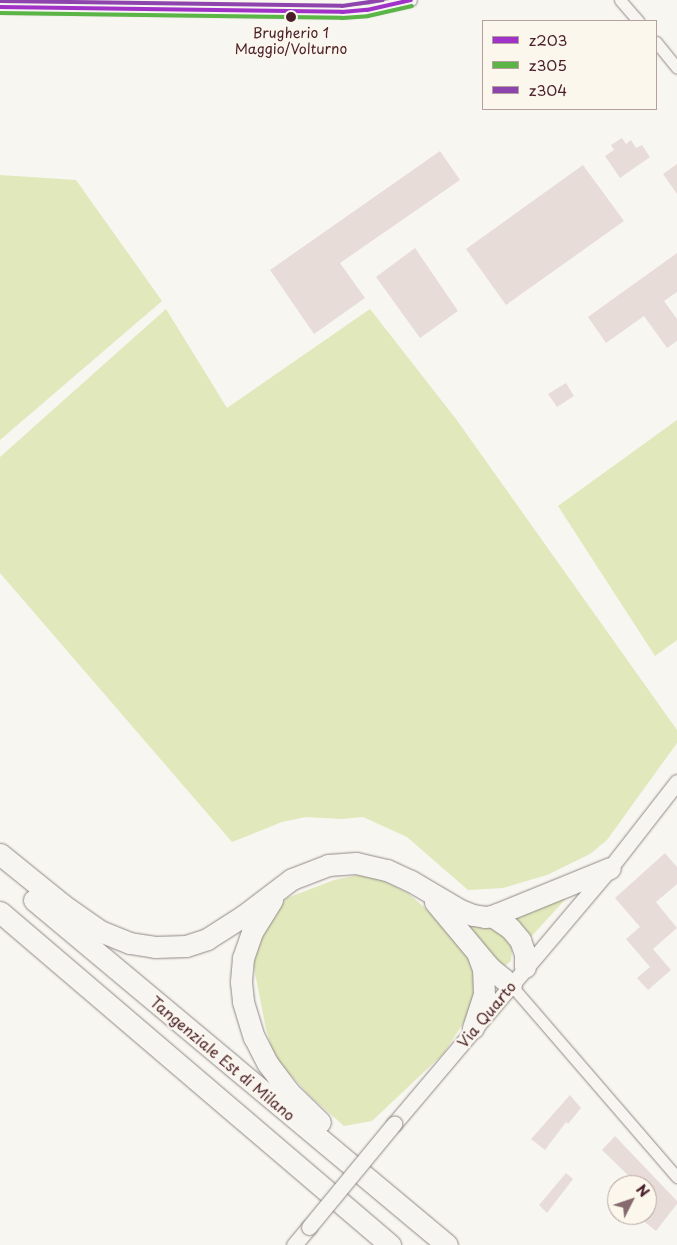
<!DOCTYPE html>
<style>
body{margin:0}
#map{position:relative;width:677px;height:1245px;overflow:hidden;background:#f8f6f0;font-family:"Playpen Sans",sans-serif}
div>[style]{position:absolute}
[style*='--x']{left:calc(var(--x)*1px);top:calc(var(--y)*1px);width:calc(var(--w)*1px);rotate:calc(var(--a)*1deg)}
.green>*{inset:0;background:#e1e8bb}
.building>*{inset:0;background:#e8dcd8}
.roads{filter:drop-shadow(0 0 1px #918787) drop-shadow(0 0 1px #918787)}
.minor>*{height:11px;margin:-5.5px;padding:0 5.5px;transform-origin:5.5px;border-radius:5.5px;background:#f6f5f1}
.tertiary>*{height:15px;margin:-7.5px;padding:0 7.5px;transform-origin:7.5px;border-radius:7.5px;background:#f6f5f1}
.motorway>*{height:21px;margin:-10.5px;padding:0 10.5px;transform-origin:10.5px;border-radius:10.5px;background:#f6f5f1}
.bridges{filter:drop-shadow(0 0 1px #918787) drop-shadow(0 0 1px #918787)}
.tertiary-bridge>*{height:15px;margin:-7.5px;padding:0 7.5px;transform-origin:7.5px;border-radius:7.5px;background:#f6f5f1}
.bus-1>*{height:4px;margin:-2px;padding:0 2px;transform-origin:2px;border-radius:2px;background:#a032c8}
.bus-2>*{height:4px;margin:-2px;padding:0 2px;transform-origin:2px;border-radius:2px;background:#5ab546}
.bus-3>*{height:4px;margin:-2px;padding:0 2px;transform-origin:2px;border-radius:2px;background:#8e44ad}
.dots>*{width:14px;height:14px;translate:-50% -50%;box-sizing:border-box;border:2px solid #fbf7ec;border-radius:50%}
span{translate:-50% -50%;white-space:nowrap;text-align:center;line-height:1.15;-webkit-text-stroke:4.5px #fbf7ec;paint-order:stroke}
.bus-label{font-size:14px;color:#4a1f2b}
.street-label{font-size:15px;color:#4a1f2b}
.legend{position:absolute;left:482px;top:20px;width:175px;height:90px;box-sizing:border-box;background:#fbf7ec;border:1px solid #b4a19f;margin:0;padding:6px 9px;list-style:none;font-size:15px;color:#4a1f2b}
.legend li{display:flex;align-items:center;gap:10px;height:25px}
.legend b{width:25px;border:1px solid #b4a19f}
.north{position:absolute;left:607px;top:1175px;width:50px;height:50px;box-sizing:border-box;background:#fbf7ec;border:1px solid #b4a19f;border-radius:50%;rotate:49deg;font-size:14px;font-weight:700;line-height:20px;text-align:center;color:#4a1f2b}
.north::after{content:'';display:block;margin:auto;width:18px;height:22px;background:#876a70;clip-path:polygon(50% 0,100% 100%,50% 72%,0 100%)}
</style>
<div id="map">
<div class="green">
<i style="clip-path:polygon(0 175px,76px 180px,162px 301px,0 440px)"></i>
<i style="clip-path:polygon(166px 309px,227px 408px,370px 309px,456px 419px,677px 730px,677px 743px,607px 840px,590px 854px,547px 875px,503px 888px,468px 890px,407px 837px,363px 817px,341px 819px,306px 817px,282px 822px,232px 842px,0 573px,0 457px)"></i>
<i style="clip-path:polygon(677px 420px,677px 640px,655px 656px,558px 506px)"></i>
<i style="clip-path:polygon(358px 875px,380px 879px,408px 893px,433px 915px,465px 952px,477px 982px,468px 1016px,443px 1054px,372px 1121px,344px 1126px,310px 1096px,275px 1058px,266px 1029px,252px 958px,266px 921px,287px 898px,334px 880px)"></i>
<i style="clip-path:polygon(572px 892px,529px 939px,512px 917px)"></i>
<i style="clip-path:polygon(465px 922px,488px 922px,509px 939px,512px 949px,511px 961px,505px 966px,499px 967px)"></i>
</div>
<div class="building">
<i style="clip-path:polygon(622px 138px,626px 144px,631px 140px,636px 148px,642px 145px,650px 157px,620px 178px,605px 156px,614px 150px,611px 145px)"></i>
<i style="clip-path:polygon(440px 151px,460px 180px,340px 263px,365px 298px,314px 334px,270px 270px)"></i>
<i style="clip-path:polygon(677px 164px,677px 194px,663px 174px)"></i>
<i style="clip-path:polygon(583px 165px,624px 221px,506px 305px,466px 249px)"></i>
<i style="clip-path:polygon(415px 248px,458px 311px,420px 338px,376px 277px)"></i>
<i style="clip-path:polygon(677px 253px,677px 292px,664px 301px,677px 319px,677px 341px,667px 348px,644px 316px,606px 343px,588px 317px)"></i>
<i style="clip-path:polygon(566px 383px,574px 396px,557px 407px,548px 394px)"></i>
<i style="clip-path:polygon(665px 853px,677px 867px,677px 884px,656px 902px,677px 928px,653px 949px,671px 970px,648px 990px,637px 978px,650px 967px,626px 939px,640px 927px,615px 898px)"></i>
<i style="clip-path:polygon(570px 1095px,581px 1108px,568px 1124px,566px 1122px,545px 1150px,531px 1139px)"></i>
<i style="clip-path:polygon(615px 1136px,677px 1201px,677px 1204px,656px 1231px,636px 1215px,647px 1215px,647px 1185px,628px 1185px,632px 1179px,602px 1150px)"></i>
<i style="clip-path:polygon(566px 1173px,573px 1179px,547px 1213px,539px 1205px)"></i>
</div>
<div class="roads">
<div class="minor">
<i style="--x:620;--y:0;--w:28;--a:49"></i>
<i style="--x:0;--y:7;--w:342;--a:0.8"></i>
<i style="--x:342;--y:12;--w:25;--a:-5"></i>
<i style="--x:367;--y:10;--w:45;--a:-12.8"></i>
<i style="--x:656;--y:42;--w:33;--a:51"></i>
<i style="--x:511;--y:985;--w:254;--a:49.2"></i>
</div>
<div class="tertiary">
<i style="--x:394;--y:1124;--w:335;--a:-49.8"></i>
<i style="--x:610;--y:868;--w:109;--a:-52.1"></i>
<i style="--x:294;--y:1245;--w:23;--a:-50"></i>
</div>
<div class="motorway">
<i style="--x:0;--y:854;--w:81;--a:39"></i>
<i style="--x:63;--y:905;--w:45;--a:35.1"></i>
<i style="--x:100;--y:931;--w:32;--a:22"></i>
<i style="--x:130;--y:943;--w:25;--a:9"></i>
<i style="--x:155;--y:947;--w:31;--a:-2"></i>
<i style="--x:186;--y:946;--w:22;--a:-18"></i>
<i style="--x:207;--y:939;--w:43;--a:-32.6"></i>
<i style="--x:243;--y:916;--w:61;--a:-37.1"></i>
<i style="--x:292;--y:879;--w:39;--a:-21"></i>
<i style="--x:328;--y:865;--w:28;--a:-4"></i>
<i style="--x:356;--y:863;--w:32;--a:13"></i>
<i style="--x:387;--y:870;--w:26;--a:25"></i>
<i style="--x:411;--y:881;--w:57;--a:30.6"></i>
<i style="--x:460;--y:910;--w:14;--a:21"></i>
<i style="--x:473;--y:915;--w:12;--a:9"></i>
<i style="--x:485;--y:917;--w:7;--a:-8"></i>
<i style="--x:492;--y:916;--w:127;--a:-22.1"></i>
<i style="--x:34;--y:900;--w:538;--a:39.87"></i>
<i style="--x:272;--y:900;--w:38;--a:122"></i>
<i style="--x:252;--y:932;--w:28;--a:109"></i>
<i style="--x:243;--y:958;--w:24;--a:95"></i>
<i style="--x:241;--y:982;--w:20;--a:84"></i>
<i style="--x:243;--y:1002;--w:37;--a:73"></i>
<i style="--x:254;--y:1037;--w:30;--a:63"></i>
<i style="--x:268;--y:1064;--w:35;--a:53"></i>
<i style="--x:289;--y:1092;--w:43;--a:44.1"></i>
<i style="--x:435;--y:902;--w:86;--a:50.2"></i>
<i style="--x:490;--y:968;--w:27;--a:39"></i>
<i style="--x:0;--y:912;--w:513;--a:40.49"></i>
<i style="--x:492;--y:916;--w:22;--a:34"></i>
<i style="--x:510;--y:928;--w:16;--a:50"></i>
<i style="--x:520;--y:940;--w:15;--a:70"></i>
<i style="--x:525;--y:954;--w:13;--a:90"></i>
<i style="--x:473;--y:1028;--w:35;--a:-72"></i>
<i style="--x:484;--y:995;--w:26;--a:-92"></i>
<i style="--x:483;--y:969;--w:15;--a:-110"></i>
</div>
</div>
<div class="bridges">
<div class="tertiary-bridge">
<i style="--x:309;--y:1227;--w:134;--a:-50.5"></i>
</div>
</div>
<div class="bus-1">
<i style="--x:0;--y:7;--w:342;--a:0.8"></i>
<i style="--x:342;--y:12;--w:25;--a:-5"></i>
<i style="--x:367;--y:10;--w:45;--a:-12.8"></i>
</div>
<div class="bus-2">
<i style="--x:0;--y:13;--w:342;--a:0.8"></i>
<i style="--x:342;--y:18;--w:26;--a:-4"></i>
<i style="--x:368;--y:16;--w:45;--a:-12.8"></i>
</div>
<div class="bus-3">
<i style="--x:0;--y:1;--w:342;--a:0.8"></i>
<i style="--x:342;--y:6;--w:41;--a:-8.3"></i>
</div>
<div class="dots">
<i style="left:291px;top:17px;background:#4a1f2b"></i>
</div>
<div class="bus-label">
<span style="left:291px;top:41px">Brugherio 1<br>Maggio/Volturno</span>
</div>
<div class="street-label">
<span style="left:486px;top:1014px;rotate:-50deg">Via Quarto</span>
<span style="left:223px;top:1058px;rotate:40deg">Tangenziale Est di Milano</span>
</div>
<ul class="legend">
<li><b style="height:6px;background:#a032c8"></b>z203</li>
<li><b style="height:6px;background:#5ab546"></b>z305</li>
<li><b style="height:6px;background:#8e44ad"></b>z304</li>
</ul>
<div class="north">N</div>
</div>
